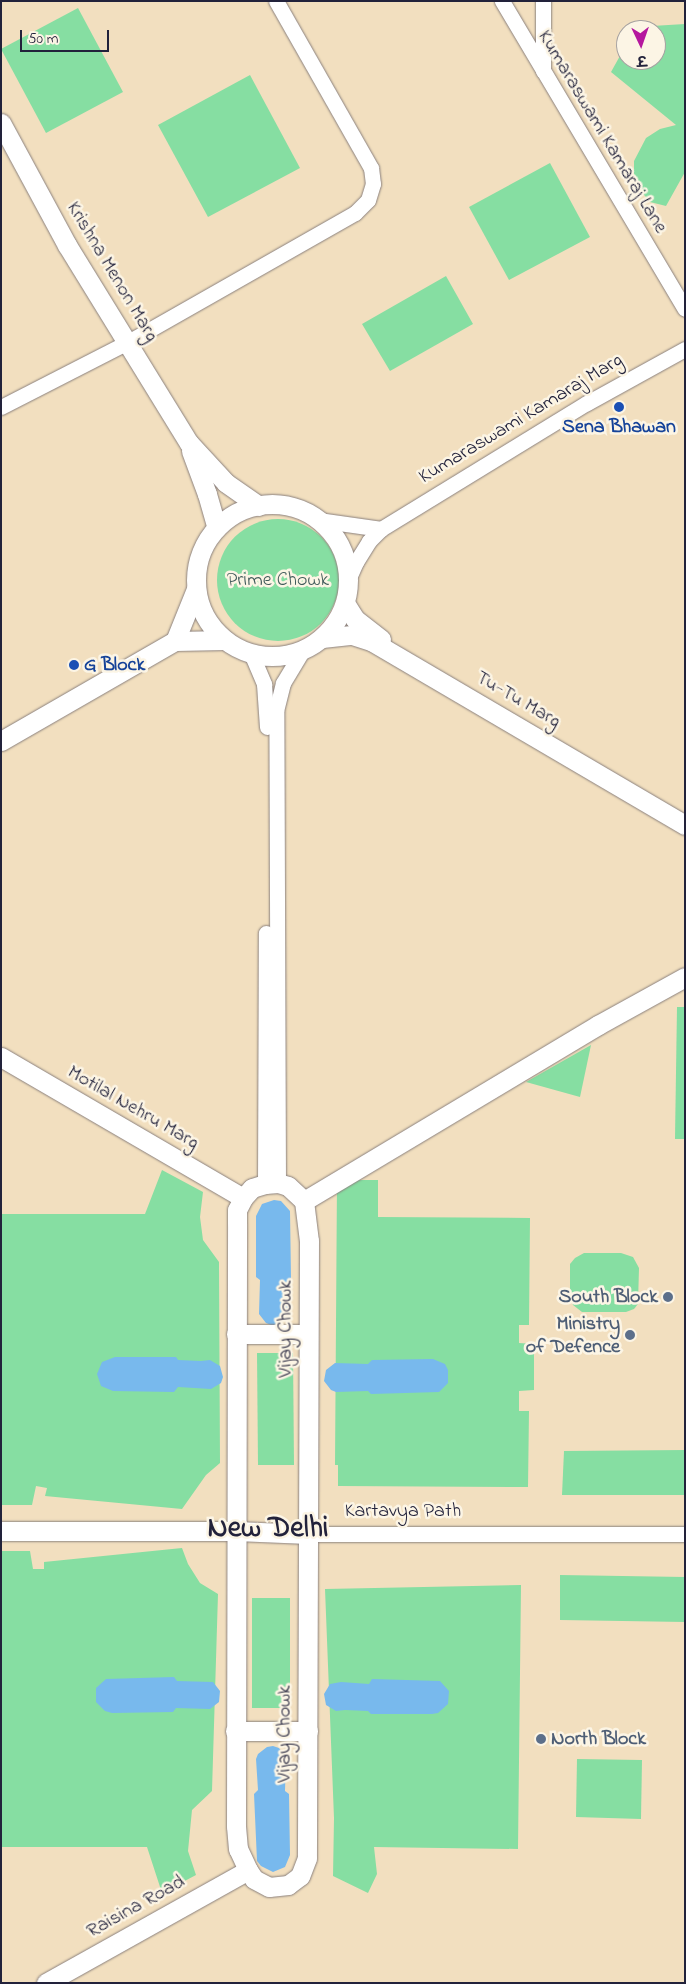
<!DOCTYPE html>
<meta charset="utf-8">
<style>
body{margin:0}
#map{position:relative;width:686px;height:1984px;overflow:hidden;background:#f2dfbf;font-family:"Indie Flower","Playpen Sans Deva",sans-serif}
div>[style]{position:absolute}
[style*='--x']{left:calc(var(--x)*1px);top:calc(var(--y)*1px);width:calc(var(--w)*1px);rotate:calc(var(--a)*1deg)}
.green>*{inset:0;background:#86dea2}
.round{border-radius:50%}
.water>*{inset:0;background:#78b9ed}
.roads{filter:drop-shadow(0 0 1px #8a807d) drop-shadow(0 0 1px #8a807d)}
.minor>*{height:15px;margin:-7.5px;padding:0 7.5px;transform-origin:7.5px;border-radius:7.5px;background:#fff}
.major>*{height:19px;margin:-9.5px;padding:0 9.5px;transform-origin:9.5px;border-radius:9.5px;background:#fff}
.major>.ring{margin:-9.5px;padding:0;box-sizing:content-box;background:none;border:19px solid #fff;border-radius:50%}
.dots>*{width:14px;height:14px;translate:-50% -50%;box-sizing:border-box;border:2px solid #fcf5e5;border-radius:50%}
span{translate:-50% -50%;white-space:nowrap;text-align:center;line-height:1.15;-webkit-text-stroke:5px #fcf5e5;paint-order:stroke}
.street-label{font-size:20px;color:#22223b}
.transit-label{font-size:20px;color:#164399;font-weight:700}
.left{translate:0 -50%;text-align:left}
.park-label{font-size:20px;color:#405a5a}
.service-label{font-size:20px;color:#4e5e75;font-weight:700}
.right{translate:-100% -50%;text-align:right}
.town-label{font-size:30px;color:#22223b;font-weight:700}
.frame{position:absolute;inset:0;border:2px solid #22223b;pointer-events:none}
.north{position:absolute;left:616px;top:20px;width:50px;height:50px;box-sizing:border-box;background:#fcf5e5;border:1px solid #a5a1a1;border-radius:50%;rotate:177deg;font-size:14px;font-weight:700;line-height:20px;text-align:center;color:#22223b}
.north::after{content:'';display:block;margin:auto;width:18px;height:22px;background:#b5179e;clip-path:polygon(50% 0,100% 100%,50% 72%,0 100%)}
.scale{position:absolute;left:20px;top:30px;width:89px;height:22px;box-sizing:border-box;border:2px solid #22223b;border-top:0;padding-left:6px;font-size:15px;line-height:18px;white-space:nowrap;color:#22223b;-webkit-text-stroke:4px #fcf5e5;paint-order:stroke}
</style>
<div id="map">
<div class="green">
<i style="clip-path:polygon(78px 8px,123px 92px,46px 133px,1px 49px)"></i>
<i style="clip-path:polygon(685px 24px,685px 172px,666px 206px,650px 202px,640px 190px,634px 176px,634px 161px,646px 138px,660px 129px,676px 125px,611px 72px,626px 45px,626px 60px,656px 60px,656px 30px,644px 30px,652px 26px)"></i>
<i style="clip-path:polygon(250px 75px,300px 168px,208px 217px,158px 125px)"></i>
<i style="clip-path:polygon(550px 163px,590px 237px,509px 280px,469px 207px)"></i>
<i style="clip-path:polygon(446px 276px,473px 324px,390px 371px,362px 324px)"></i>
<i class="round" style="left:217px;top:519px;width:122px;height:122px"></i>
<i style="clip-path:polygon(677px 1007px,685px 1007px,685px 1139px,675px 1139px)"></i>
<i style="clip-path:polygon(591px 1045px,580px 1097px,526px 1082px)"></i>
<i style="clip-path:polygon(162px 1170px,203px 1192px,200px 1217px,203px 1240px,219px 1262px,220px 1463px,206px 1475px,182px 1509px,45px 1496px,47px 1488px,36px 1486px,32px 1505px,1px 1505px,1px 1214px,145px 1214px)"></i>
<i style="clip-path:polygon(337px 1180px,378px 1180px,378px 1217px,530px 1218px,529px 1325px,519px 1325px,519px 1343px,534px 1344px,534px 1390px,519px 1391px,519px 1411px,529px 1411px,528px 1487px,338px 1486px,338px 1465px,335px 1465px)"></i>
<i style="clip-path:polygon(584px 1253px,621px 1253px,633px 1257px,639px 1268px,638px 1304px,634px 1309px,626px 1312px,582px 1312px,573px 1305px,570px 1295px,570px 1264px,575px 1258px)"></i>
<i style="clip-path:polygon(257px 1353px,293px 1353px,294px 1465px,258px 1465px)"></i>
<i style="clip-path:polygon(685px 1450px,685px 1495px,562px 1495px,564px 1451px)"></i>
<i style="clip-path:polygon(182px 1548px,188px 1564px,200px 1583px,218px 1594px,212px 1791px,192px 1810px,188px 1851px,196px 1875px,162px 1893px,147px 1847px,1px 1847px,1px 1551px,30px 1551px,33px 1569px,44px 1569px,44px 1562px)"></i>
<i style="clip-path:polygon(560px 1575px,685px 1577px,685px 1622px,560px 1620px)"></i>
<i style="clip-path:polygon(521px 1585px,518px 1849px,374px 1847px,377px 1874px,368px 1893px,333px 1876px,334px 1818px,325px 1589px)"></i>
<i style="clip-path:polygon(252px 1598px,290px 1598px,290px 1708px,252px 1708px)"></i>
<i style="clip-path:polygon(577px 1759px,642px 1760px,641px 1819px,576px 1817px)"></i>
</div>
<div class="water">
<i style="clip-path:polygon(274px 1200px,281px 1201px,290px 1211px,291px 1278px,288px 1281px,288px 1312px,286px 1318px,277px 1325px,271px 1325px,266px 1323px,259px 1314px,260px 1280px,256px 1277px,256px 1216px,262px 1204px)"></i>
<i style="clip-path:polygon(115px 1357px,176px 1357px,178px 1360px,201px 1361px,210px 1360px,220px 1366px,223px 1377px,221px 1383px,211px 1389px,178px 1387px,174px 1392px,113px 1391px,101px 1386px,97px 1374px,102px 1362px)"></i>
<i style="clip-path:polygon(433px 1359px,445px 1364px,448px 1370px,448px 1383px,439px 1392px,371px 1394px,368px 1391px,336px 1392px,331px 1390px,324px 1381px,326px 1370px,335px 1363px,368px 1364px,372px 1360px)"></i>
<i style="clip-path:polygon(174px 1677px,177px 1681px,213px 1682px,220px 1691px,219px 1702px,210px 1709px,176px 1708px,173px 1712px,112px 1713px,105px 1711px,96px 1702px,96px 1688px,106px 1679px)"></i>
<i style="clip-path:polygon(372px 1679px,440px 1681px,449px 1691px,448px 1704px,438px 1713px,432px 1714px,371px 1714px,368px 1711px,345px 1710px,336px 1711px,326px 1705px,324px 1694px,330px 1684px,341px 1682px,369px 1684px)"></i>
<i style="clip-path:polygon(273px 1746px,279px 1748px,286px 1757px,285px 1791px,289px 1794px,290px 1855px,285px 1867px,273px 1872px,261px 1866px,257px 1861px,254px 1794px,258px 1790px,256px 1759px,258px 1754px,267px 1747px)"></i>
</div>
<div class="roads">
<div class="minor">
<i style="--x:502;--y:1;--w:358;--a:59.3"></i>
<i style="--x:543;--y:71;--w:70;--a:-90"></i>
<i style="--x:1;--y:407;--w:143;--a:-27.1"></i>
<i style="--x:128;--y:342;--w:261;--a:-29.6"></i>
<i style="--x:355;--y:213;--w:18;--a:-45"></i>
<i style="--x:368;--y:200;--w:17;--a:-73"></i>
<i style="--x:373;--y:184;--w:16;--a:-97"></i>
<i style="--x:371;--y:168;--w:192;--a:-119.6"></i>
<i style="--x:318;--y:520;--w:64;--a:8.1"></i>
<i style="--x:348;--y:580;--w:20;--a:-66"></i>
<i style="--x:356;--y:562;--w:25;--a:-58"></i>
<i style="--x:369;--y:541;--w:17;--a:-45"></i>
<i style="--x:381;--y:529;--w:241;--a:-31.5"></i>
<i style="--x:587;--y:403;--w:112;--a:-28.9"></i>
<i style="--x:251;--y:653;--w:34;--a:67"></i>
<i style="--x:264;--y:684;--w:43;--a:86"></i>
<i style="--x:278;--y:1183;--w:472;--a:-90.2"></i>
<i style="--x:276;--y:711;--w:29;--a:-76"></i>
<i style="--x:283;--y:683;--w:39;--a:-59"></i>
<i style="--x:265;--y:1184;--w:251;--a:-89.8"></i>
<i style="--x:308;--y:1534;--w:377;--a:0"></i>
</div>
<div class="major">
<i style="--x:1;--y:123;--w:139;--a:61.6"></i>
<i style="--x:67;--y:245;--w:233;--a:58.4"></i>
<i style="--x:189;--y:443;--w:54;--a:47.2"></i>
<i style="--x:226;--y:483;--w:40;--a:34.9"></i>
<i style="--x:191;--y:451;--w:46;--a:69.6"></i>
<i style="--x:207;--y:494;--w:35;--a:74"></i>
<i class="ring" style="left:196px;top:504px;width:133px;height:133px"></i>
<i style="--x:345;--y:603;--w:19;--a:58"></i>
<i style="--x:355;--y:619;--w:33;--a:38"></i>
<i style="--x:322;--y:638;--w:30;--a:-6"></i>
<i style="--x:352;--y:635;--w:22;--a:18"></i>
<i style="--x:373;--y:642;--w:362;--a:30.4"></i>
<i style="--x:175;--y:641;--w:56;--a:-68"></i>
<i style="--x:1;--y:741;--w:201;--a:-29.9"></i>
<i style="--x:175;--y:641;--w:50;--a:-1.1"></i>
<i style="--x:1;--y:1057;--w:280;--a:30.2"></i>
<i style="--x:278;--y:1183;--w:10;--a:17"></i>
<i style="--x:288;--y:1186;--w:22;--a:43"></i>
<i style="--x:304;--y:1201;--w:40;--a:82.9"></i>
<i style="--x:309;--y:1241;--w:617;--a:90.19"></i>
<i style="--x:307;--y:1858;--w:19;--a:111"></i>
<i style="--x:300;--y:1876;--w:15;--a:143"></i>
<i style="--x:288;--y:1885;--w:19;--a:174"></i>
<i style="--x:269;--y:1887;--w:17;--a:-152"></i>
<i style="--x:254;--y:1879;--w:11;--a:-124"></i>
<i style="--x:248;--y:1870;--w:23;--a:-115"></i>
<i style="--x:238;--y:1849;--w:23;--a:-95"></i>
<i style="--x:236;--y:1826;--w:603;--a:-89.9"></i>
<i style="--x:237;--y:1223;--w:13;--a:-90"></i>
<i style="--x:237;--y:1210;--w:13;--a:-63"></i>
<i style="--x:243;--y:1198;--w:13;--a:-48"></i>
<i style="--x:252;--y:1188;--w:14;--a:-17"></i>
<i style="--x:265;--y:1184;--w:13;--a:-4"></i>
<i style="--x:304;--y:1201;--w:343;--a:-30.9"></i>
<i style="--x:598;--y:1025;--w:99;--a:-28.9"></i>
<i style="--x:236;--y:1334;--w:72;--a:0"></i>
<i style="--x:1;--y:1531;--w:235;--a:0"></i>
<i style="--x:236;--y:1531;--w:72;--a:2.4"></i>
<i style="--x:235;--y:1731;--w:73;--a:0"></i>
<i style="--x:46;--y:1983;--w:231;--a:-29.2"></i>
</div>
</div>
<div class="dots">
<i style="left:619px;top:407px;background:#1a4fb4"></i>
<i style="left:74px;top:665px;background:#1a4fb4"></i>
<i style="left:668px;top:1297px;background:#5c6f8a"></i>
<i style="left:630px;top:1335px;background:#5c6f8a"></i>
<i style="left:541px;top:1739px;background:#5c6f8a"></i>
</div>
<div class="street-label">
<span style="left:602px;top:132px;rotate:59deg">Kumaraswami Kamaraj Lane</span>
<span style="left:112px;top:272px;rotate:59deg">Krishna Menon Marg</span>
<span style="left:521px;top:419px;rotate:-31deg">Kumaraswami Kamaraj Marg</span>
<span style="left:518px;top:700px;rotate:30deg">Tu-Tu Marg</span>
<span style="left:133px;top:1108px;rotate:30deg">Motilal Nehru Marg</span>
<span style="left:286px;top:1329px;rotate:-90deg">Vijay Chowk</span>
<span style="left:403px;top:1511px">Kartavya Path</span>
<span style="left:285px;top:1734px;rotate:-90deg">Vijay Chowk</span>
<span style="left:136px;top:1907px;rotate:-29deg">Raisina Road</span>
</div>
<div class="transit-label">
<span style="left:619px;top:427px">Sena Bhawan</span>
<span class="left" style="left:84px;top:665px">G Block</span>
</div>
<div class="park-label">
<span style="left:278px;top:580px">Prime Chowk</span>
</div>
<div class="service-label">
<span class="right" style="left:658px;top:1297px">South Block</span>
<span class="right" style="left:620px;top:1336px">Ministry<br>of Defence</span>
<span class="left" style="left:551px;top:1739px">North Block</span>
</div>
<div class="town-label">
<span style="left:268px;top:1529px">New Delhi</span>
</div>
<div class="frame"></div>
<div class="north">उ</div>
<div class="scale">50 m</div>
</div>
